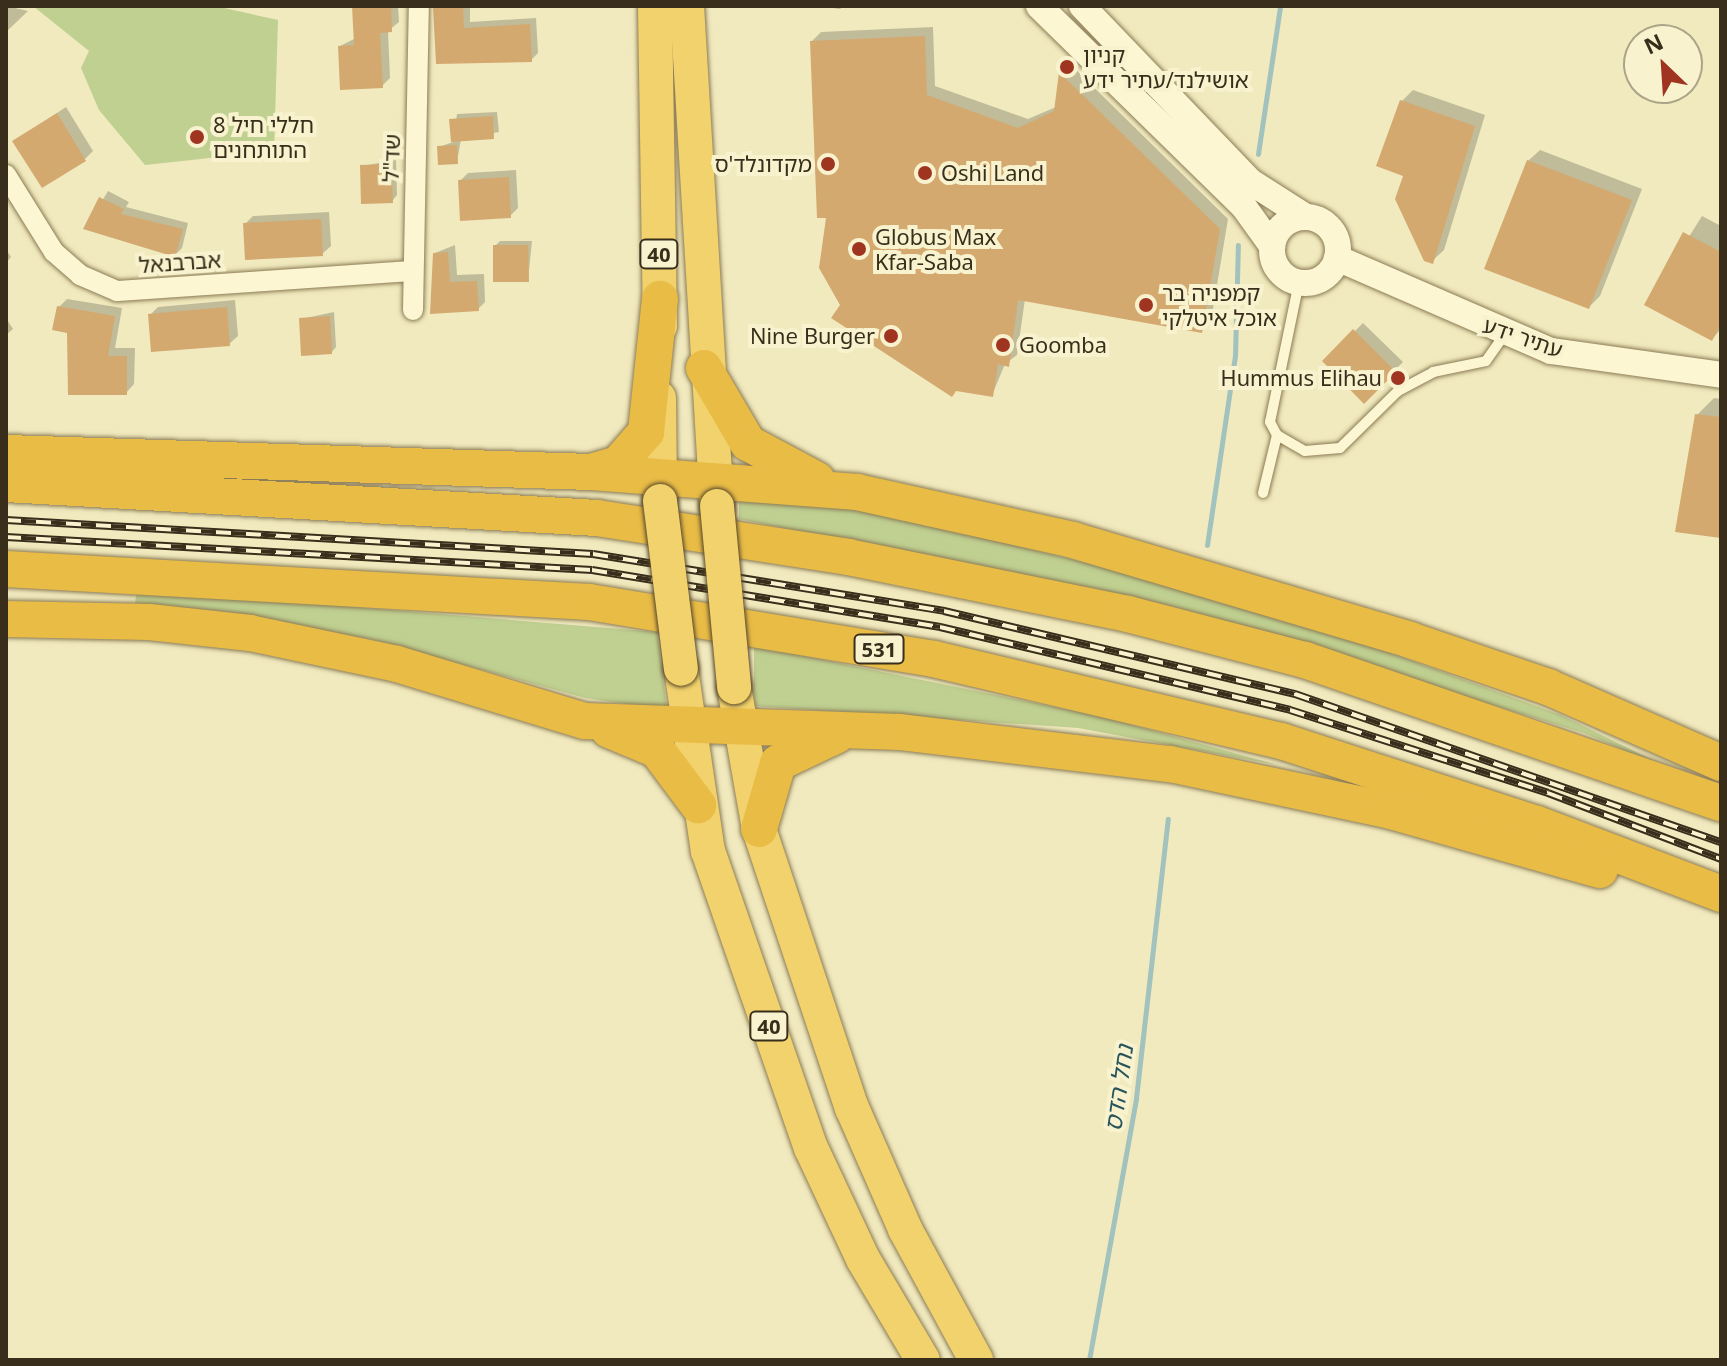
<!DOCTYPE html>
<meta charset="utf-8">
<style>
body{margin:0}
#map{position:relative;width:1727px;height:1366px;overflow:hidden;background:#f1eabe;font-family:Georgia,"Noto Sans Hebrew",serif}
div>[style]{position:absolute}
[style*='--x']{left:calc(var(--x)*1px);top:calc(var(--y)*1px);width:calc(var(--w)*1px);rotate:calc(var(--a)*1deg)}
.green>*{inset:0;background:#bfd091}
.shadow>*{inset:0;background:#0003}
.stream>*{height:5px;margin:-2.5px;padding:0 2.5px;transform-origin:2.5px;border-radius:2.5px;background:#a2c2be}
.building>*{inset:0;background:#d3a970}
.roads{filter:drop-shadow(0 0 2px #8b7b55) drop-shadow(0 0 2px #8b7b55)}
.service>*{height:10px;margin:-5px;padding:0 5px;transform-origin:5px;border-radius:5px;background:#fcf6d2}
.minor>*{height:20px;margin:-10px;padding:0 10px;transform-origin:10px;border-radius:10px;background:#fcf6d2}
.tertiary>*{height:26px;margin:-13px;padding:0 13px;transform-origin:13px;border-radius:13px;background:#fcf6d2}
.tertiary>.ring{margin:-13px;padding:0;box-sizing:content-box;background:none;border:26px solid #fcf6d2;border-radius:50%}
.trunk>*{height:34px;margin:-17px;padding:0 17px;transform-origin:17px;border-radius:17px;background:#f1d26c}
.motorway>*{height:36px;margin:-18px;padding:0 18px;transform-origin:18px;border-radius:18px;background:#e9bc46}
.rail>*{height:8px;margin-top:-4px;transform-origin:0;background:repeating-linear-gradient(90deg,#f8f3ce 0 15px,#392e1b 0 30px);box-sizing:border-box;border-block:2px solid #392e1b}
.bridges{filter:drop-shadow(0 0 2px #58472a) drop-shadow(0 0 2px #58472a)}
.trunk-bridge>*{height:34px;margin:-17px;padding:0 17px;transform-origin:17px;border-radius:17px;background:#f1d26c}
.dots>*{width:22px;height:22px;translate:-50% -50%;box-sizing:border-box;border:4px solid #f8f3ce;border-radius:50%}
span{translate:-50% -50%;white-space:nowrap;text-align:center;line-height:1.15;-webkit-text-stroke:8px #f8f3ce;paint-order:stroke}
.shield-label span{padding:2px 6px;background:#f8f3ce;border:2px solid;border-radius:6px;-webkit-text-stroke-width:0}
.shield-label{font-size:20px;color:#392e1b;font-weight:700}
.poi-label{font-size:22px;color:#392e1b}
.left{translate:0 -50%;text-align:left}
.right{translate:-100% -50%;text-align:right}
.street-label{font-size:22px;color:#392e1b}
.water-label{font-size:24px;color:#29555a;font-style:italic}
.frame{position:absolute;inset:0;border:8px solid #392e1b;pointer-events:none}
.north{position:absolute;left:1623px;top:24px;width:80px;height:80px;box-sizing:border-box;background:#f8f3ce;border:2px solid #aca486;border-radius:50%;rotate:335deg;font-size:22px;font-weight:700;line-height:32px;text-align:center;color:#392e1b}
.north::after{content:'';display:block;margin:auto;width:28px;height:36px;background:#9f3420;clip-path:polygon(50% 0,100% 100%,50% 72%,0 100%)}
</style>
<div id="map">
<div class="green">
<i style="clip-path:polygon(33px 6px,215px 6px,278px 20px,274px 151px,145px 165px,99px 110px,81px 68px,89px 51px)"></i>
<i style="clip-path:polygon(739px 491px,873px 510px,1123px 572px,1390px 653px,1561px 715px,1679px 773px,1584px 733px,1175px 607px,739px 519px)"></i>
<i style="clip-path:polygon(137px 589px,657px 632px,667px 710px,585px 698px,370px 639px,135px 603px)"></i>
<i style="clip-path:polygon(754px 646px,1099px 716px,1278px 765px,1078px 728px,754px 706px)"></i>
</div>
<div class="shadow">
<i style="clip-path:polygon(6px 6px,28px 11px,6px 32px)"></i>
<i style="clip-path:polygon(354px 6px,398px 6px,399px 22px,388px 31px,390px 78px,382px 86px,340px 46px,356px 38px)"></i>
<i style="clip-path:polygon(435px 6px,470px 6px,470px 22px,536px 18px,538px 53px,531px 60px,438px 62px)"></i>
<i style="clip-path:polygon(817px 6px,844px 6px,840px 9px)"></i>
<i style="clip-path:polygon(933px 27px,935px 86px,1028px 119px,1056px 107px,1070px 64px,1228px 219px,1211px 321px,1202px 331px,1025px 299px,1017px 355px,1005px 364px,992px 395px,842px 305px,812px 41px,821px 32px)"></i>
<i style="clip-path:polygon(1413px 90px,1485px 115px,1444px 250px,1432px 261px,1406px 174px,1402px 101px)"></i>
<i style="clip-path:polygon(66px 107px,93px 151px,85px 159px,15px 141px)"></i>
<i style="clip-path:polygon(497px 112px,499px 132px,461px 139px,457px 162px,439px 147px,453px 142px,457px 114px)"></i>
<i style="clip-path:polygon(1540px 150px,1642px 189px,1600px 296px,1589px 307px,1528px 161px)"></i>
<i style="clip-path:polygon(396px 160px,397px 195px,392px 201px,362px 166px)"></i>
<i style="clip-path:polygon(516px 170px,518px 208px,510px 216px,460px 181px,468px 173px)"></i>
<i style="clip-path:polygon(108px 191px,129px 202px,126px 207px,188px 223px,182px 248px,175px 255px,86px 228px)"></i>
<i style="clip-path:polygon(329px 212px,331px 246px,322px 254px,245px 224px,253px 216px)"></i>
<i style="clip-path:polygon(1702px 216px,1721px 226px,1721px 329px,1712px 339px,1647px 304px)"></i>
<i style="clip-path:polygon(500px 241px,532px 241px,528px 280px,495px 246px)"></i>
<i style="clip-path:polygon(455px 245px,457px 275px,484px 274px,485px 302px,478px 309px,432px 312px,435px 253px)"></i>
<i style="clip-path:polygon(6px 249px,11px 257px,6px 263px)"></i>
<i style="clip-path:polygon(67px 299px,122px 308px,115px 348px,135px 348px,134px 384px,126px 393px,69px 331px,59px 307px)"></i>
<i style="clip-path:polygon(235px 300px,238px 336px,229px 344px,150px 315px,158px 307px)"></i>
<i style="clip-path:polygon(334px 312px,336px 347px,331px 353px,301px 319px)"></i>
<i style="clip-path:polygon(6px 318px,13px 329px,6px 335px)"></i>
<i style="clip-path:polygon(1363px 323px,1403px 362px,1364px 401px,1325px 361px)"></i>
<i style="clip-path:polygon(1714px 398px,1721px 399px,1721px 536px,1697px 415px)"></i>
</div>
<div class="stream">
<i style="--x:1258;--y:154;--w:150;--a:-81.5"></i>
<i style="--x:1207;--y:545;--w:191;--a:-81.6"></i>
<i style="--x:1235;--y:356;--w:111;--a:-88.5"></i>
<i style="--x:1089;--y:1360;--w:266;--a:-79.8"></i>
<i style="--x:1136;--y:1098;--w:281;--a:-83.5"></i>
</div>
<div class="building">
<i style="clip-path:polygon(352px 6px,391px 6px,392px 32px,380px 33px,383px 88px,340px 90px,338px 46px,354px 45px)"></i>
<i style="clip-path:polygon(433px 6px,463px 6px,464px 28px,530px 24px,532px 62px,436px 64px)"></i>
<i style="clip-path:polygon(925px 36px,927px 95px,1018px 128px,1054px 111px,1059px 72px,1220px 229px,1202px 333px,1018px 300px,1009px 367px,998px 364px,993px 397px,956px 391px,952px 397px,831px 318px,840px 305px,819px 268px,826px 218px,817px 218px,810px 41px)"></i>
<i style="clip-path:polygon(1400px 100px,1475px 126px,1433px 264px,1424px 261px,1395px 199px,1403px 176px,1376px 166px)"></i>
<i style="clip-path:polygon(57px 113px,86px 161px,42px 188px,12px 141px)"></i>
<i style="clip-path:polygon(493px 116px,494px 139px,451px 142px,449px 119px)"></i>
<i style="clip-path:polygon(457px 145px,458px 164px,438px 165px,437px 146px)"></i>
<i style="clip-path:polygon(1527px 160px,1632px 200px,1589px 309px,1484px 269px)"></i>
<i style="clip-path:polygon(391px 164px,393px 203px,361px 204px,360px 165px)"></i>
<i style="clip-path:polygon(509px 177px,511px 218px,460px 221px,458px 180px)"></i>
<i style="clip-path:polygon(99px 197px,124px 209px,121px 214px,183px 229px,175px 257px,83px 229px)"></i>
<i style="clip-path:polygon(321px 219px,323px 256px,245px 260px,243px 223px)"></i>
<i style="clip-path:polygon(1683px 232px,1721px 252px,1721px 324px,1712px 341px,1644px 305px)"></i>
<i style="clip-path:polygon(493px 245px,528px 245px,529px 282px,493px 282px)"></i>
<i style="clip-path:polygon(448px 252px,450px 282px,477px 281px,479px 311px,430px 314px,433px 253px)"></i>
<i style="clip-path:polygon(57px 306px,115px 316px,108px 356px,127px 356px,127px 395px,68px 395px,67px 333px,52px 330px)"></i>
<i style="clip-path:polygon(227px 307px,230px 346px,151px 352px,148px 314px)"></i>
<i style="clip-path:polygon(330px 316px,332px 354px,301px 356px,299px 318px)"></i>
<i style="clip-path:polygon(1353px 329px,1396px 372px,1364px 404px,1322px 361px)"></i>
<i style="clip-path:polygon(1695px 414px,1721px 417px,1721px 538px,1675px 532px)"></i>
</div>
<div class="roads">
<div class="service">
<i style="--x:1299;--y:282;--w:143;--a:101.7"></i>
<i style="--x:1270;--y:422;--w:15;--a:62"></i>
<i style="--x:1277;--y:435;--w:32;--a:30"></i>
<i style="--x:1305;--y:451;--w:35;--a:-5"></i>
<i style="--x:1340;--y:448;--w:81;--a:-44.5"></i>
<i style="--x:1398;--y:391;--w:40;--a:-28"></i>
<i style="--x:1433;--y:372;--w:54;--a:-11.7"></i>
<i style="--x:1486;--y:361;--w:35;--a:-55"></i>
<i style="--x:1263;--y:493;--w:60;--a:-76.4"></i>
</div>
<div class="minor">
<i style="--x:6;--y:175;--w:91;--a:58.1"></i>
<i style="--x:54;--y:252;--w:35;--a:41"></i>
<i style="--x:80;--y:275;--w:40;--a:23.4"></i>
<i style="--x:117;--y:291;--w:296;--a:-3.9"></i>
<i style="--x:413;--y:310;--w:304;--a:-88.9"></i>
</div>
<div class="tertiary">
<i style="--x:1039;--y:6;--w:287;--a:44.4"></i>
<i style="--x:1244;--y:207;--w:48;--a:54.3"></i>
<i style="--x:1082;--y:6;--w:244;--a:46.2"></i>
<i style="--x:1251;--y:182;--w:65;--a:32.5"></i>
<i class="ring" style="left:1272px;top:217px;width:40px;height:40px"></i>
<i style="--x:1337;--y:258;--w:233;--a:23.5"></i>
<i style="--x:1551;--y:351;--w:172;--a:8"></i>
</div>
<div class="trunk">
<i style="--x:655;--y:6;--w:320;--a:89.1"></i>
<i style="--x:687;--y:6;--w:501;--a:86.57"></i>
<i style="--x:659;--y:398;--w:103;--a:89.4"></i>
<i style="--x:681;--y:669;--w:184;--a:81.6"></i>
<i style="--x:708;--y:851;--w:314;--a:70.9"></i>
<i style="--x:811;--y:1148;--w:123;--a:64.9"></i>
<i style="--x:863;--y:1259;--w:117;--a:59.3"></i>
<i style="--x:734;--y:687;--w:144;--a:80"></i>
<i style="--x:759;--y:829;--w:294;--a:71.6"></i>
<i style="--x:852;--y:1108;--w:132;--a:66.3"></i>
<i style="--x:905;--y:1229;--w:149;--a:61.5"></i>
</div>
<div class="motorway">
<i style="--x:704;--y:368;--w:87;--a:59.6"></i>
<i style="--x:748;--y:443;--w:78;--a:28.2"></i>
<i style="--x:6;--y:453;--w:585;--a:1.86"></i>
<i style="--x:591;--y:472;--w:267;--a:4.3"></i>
<i style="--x:857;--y:492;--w:221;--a:12.5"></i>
<i style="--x:1073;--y:540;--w:352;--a:16.5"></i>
<i style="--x:1410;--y:640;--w:146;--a:18.8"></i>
<i style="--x:1548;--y:687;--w:189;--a:23.7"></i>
<i style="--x:594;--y:471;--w:25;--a:-16"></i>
<i style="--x:618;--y:464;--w:43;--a:-48.8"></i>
<i style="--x:646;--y:432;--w:134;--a:-84"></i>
<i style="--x:6;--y:484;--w:592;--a:3.29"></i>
<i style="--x:597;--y:518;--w:254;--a:8.8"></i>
<i style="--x:848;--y:557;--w:286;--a:11.5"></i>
<i style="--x:1128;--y:614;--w:183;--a:14.6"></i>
<i style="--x:1305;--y:660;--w:440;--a:19"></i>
<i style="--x:6;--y:569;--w:584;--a:3.24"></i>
<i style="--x:589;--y:602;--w:350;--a:9.4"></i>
<i style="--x:934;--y:659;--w:357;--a:13.3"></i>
<i style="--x:1281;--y:741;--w:269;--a:18"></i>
<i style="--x:1537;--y:824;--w:197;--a:20.8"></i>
<i style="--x:6;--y:619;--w:143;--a:1.2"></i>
<i style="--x:149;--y:622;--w:102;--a:6.2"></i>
<i style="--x:250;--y:633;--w:150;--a:11.9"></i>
<i style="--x:397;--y:664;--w:196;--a:16.9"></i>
<i style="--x:585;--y:721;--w:315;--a:2"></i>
<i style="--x:900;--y:732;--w:272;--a:6.8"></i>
<i style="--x:1170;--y:764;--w:226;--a:12"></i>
<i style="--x:1391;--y:811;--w:217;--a:15.8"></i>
<i style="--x:609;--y:730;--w:52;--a:22.6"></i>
<i style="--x:657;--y:750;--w:69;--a:53.3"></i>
<i style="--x:759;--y:829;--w:69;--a:-73.9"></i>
<i style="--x:778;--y:763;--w:65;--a:-25.4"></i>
</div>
</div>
<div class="rail">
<i style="--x:6;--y:520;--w:588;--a:3.31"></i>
<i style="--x:593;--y:554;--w:356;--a:9.2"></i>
<i style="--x:944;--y:611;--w:361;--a:13.3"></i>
<i style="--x:1295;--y:694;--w:451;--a:19.2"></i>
<i style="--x:6;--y:537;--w:587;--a:3.22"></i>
<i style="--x:592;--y:570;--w:353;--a:9.3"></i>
<i style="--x:940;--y:627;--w:360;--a:13.3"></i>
<i style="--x:1290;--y:710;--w:271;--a:17.8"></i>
<i style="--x:1548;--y:793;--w:185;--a:20.9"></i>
</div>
<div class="bridges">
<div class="trunk-bridge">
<i style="--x:660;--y:501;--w:169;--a:82.9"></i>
<i style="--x:717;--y:506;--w:182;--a:84.6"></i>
</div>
</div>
<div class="dots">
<i style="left:1067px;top:67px;background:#9f3420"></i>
<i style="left:197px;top:137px;background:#9f3420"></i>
<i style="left:828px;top:164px;background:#9f3420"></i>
<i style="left:925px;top:173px;background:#9f3420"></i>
<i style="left:859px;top:249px;background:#9f3420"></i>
<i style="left:1146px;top:305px;background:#9f3420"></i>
<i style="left:891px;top:336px;background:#9f3420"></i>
<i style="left:1003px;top:345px;background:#9f3420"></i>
<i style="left:1398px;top:378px;background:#9f3420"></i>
</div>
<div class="shield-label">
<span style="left:659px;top:254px">40</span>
<span style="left:879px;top:649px">531</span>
<span style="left:769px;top:1026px">40</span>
</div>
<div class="poi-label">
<span class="left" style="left:1083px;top:67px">קניון<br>אושילנד/עתיר ידע</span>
<span class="left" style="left:213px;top:137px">8 חללי חיל<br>התותחנים</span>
<span class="right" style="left:812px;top:164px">מקדונלד'ס</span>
<span class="left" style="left:941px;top:173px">Oshi Land</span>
<span class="left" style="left:875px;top:249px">Globus Max<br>Kfar-Saba</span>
<span class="left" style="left:1162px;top:305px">קמפניה בר<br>אוכל איטלקי</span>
<span class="right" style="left:875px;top:336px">Nine Burger</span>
<span class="left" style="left:1019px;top:345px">Goomba</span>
<span class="right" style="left:1382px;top:378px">Hummus Elihau</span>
</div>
<div class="street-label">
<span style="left:391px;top:158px;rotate:-88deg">שד"ל</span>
<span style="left:180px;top:262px;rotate:-4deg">אברבנאל</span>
<span style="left:1523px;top:337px;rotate:19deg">עתיר ידע</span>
</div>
<div class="water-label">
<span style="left:1118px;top:1088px;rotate:-82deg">נחל הדס</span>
</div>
<div class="frame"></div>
<div class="north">N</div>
</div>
